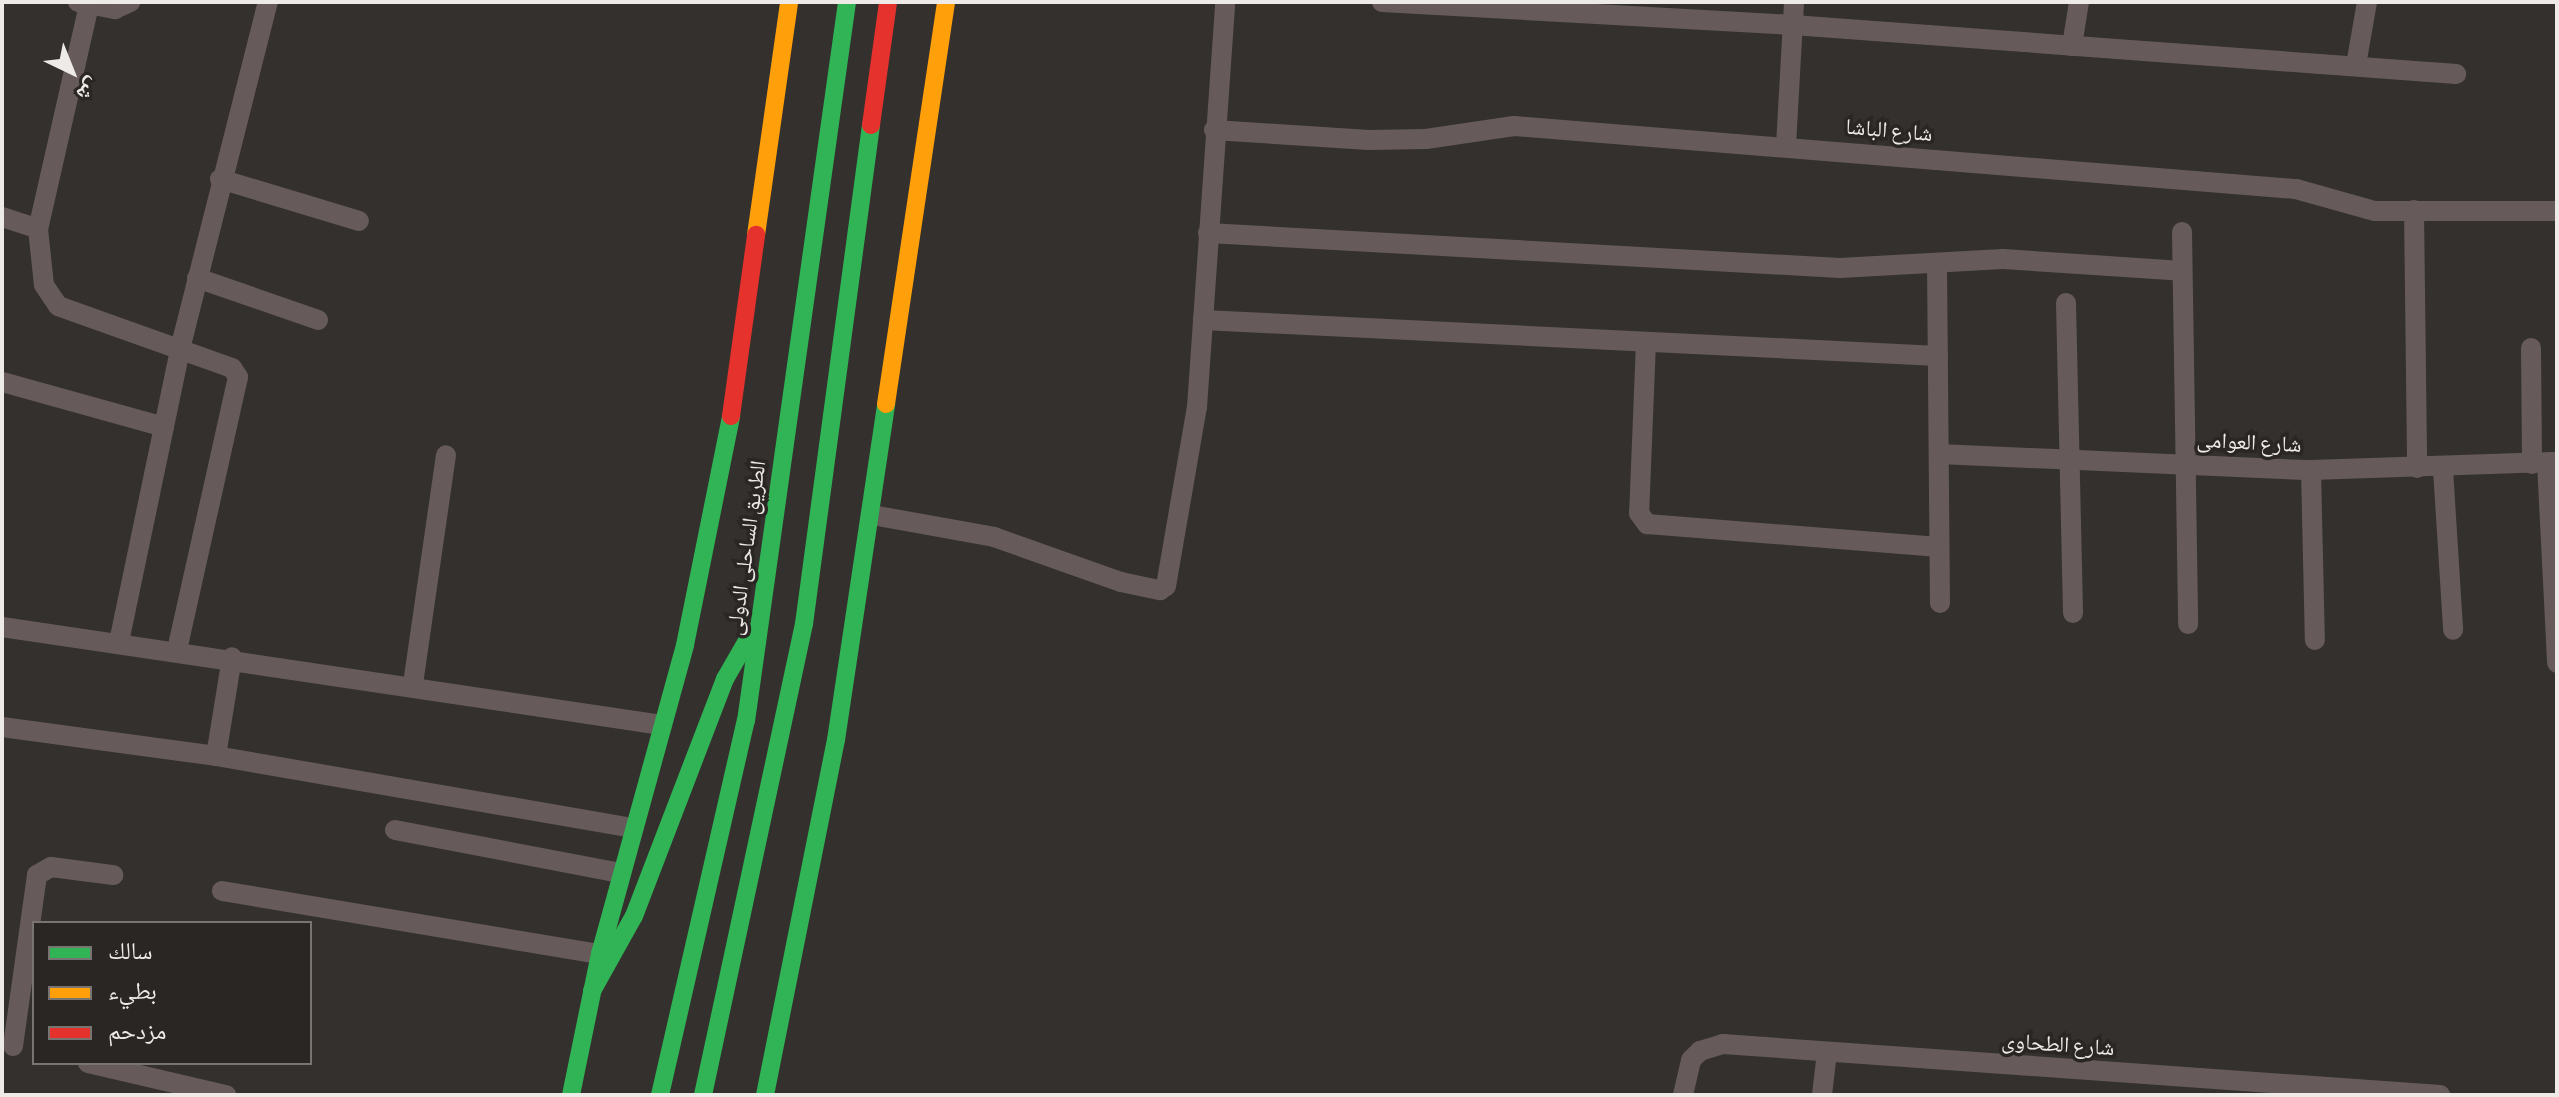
<!DOCTYPE html>
<meta charset="utf-8">
<style>
body{margin:0}
#map{position:relative;width:2559px;height:1097px;overflow:hidden;background:#33302e;font-family:"Alegreya Sans","Noto Naskh Arabic",sans-serif}
div>[style]{position:absolute}
[style*='--x']{left:calc(var(--x)*1px);top:calc(var(--y)*1px);width:calc(var(--w)*1px);rotate:calc(var(--a)*1deg)}
.street>*{height:20px;margin:-10px;padding:0 10px;transform-origin:10px;border-radius:10px;background:#665b5a}
.fast>*{height:18px;margin:-9px;padding:0 9px;transform-origin:9px;border-radius:9px;background:#30b455}
.slow>*{height:18px;margin:-9px;padding:0 9px;transform-origin:9px;border-radius:9px;background:#ff9f0a}
.jam>*{height:18px;margin:-9px;padding:0 9px;transform-origin:9px;border-radius:9px;background:#e5322d}
span{translate:-50% -50%;white-space:nowrap;text-align:center;line-height:1.15;-webkit-text-stroke:7px #2a2623;paint-order:stroke}
.street-label{font-size:22px;color:#edeae8}
.frame{position:absolute;inset:0;border:4px solid #edeae8;pointer-events:none}
.legend{position:absolute;left:32px;top:921px;width:280px;height:144px;box-sizing:border-box;background:#2a2623;border:2px solid #787472;margin:0;padding:10px 14px;list-style:none;font-size:24px;color:#edeae8}
.legend li{display:flex;align-items:center;gap:16px;height:40px}
.legend b{width:40px;border:2px solid #787472}
.north{position:absolute;left:32px;top:32px;width:80px;height:80px;-webkit-text-stroke:6px #2a2623;paint-order:stroke;rotate:137deg;font-size:22px;font-weight:700;line-height:32px;text-align:center;color:#edeae8}
.north::after{content:'';display:block;margin:auto;width:28px;height:36px;background:#edeae8;clip-path:polygon(50% 0,100% 100%,50% 72%,0 100%)}
</style>
<div id="map">
<div class="street">
<i style="--x:78;--y:2;--w:38;--a:11"></i>
<i style="--x:115;--y:9;--w:17;--a:-25"></i>
<i style="--x:1382;--y:2;--w:412;--a:3.2"></i>
<i style="--x:1793;--y:25;--w:665;--a:4.23"></i>
<i style="--x:89;--y:5;--w:230;--a:102.8"></i>
<i style="--x:38;--y:229;--w:56;--a:83.9"></i>
<i style="--x:44;--y:285;--w:25;--a:56"></i>
<i style="--x:58;--y:306;--w:185;--a:19.6"></i>
<i style="--x:232;--y:368;--w:11;--a:56"></i>
<i style="--x:238;--y:377;--w:280;--a:102.6"></i>
<i style="--x:2072;--y:46;--w:45;--a:-81"></i>
<i style="--x:2356;--y:65;--w:64;--a:-80.1"></i>
<i style="--x:1214;--y:130;--w:155;--a:3.7"></i>
<i style="--x:1369;--y:140;--w:57;--a:-1"></i>
<i style="--x:1426;--y:139;--w:89;--a:-8.4"></i>
<i style="--x:1514;--y:126;--w:785;--a:4.61"></i>
<i style="--x:2296;--y:189;--w:82;--a:15.6"></i>
<i style="--x:2375;--y:211;--w:182;--a:0"></i>
<i style="--x:1786;--y:146;--w:144;--a:-86.8"></i>
<i style="--x:220;--y:179;--w:145;--a:16.8"></i>
<i style="--x:2414;--y:210;--w:258;--a:89.3"></i>
<i style="--x:2;--y:217;--w:38;--a:18"></i>
<i style="--x:2182;--y:232;--w:392;--a:89.1"></i>
<i style="--x:1208;--y:233;--w:633;--a:3.17"></i>
<i style="--x:1840;--y:268;--w:163;--a:-3.2"></i>
<i style="--x:2003;--y:259;--w:179;--a:3.8"></i>
<i style="--x:1937;--y:263;--w:340;--a:89.5"></i>
<i style="--x:197;--y:278;--w:128;--a:19.1"></i>
<i style="--x:2066;--y:303;--w:310;--a:88.7"></i>
<i style="--x:1203;--y:320;--w:736;--a:2.8"></i>
<i style="--x:1646;--y:342;--w:171;--a:92.3"></i>
<i style="--x:1639;--y:513;--w:14;--a:54"></i>
<i style="--x:1647;--y:524;--w:293;--a:4.5"></i>
<i style="--x:2531;--y:348;--w:116;--a:89.5"></i>
<i style="--x:2;--y:382;--w:168;--a:15.5"></i>
<i style="--x:1939;--y:454;--w:372;--a:2.5"></i>
<i style="--x:2311;--y:470;--w:246;--a:-1.9"></i>
<i style="--x:2547;--y:463;--w:200;--a:87.1"></i>
<i style="--x:2443;--y:469;--w:161;--a:86.4"></i>
<i style="--x:2311;--y:470;--w:170;--a:88.7"></i>
<i style="--x:872;--y:515;--w:124;--a:10.2"></i>
<i style="--x:994;--y:537;--w:135;--a:19.5"></i>
<i style="--x:1121;--y:582;--w:40;--a:12"></i>
<i style="--x:1160;--y:590;--w:7;--a:-34"></i>
<i style="--x:1166;--y:586;--w:182;--a:-80.2"></i>
<i style="--x:1197;--y:407;--w:406;--a:-86"></i>
<i style="--x:2;--y:627;--w:667;--a:8.45"></i>
<i style="--x:119;--y:642;--w:299;--a:-78.2"></i>
<i style="--x:180;--y:349;--w:358;--a:-75.8"></i>
<i style="--x:413;--y:684;--w:231;--a:-81.8"></i>
<i style="--x:2;--y:727;--w:216;--a:7.7"></i>
<i style="--x:216;--y:756;--w:423;--a:9.8"></i>
<i style="--x:216;--y:756;--w:100;--a:-80.8"></i>
<i style="--x:395;--y:830;--w:230;--a:10.8"></i>
<i style="--x:222;--y:891;--w:383;--a:9.5"></i>
<i style="--x:13;--y:1046;--w:173;--a:-82"></i>
<i style="--x:37;--y:875;--w:16;--a:-30"></i>
<i style="--x:51;--y:867;--w:63;--a:7.4"></i>
<i style="--x:88;--y:1063;--w:142;--a:13.1"></i>
<i style="--x:1683;--y:1095;--w:36;--a:-77"></i>
<i style="--x:1691;--y:1060;--w:13;--a:-45"></i>
<i style="--x:1700;--y:1051;--w:24;--a:-17"></i>
<i style="--x:1723;--y:1044;--w:719;--a:4.07"></i>
<i style="--x:1822;--y:1095;--w:43;--a:-83.4"></i>
</div>
<div class="fast">
<i style="--x:592;--y:991;--w:86;--a:-60.8"></i>
<i style="--x:634;--y:916;--w:254;--a:-69"></i>
<i style="--x:725;--y:679;--w:54;--a:-60.1"></i>
<i style="--x:571;--y:1095;--w:144;--a:-78.4"></i>
<i style="--x:600;--y:954;--w:320;--a:-74.6"></i>
<i style="--x:685;--y:645;--w:234;--a:-78.6"></i>
<i style="--x:660;--y:1095;--w:384;--a:-77.1"></i>
<i style="--x:746;--y:721;--w:726;--a:-82"></i>
<i style="--x:703;--y:1095;--w:482;--a:-77.9"></i>
<i style="--x:804;--y:624;--w:503;--a:-82.35"></i>
<i style="--x:765;--y:1095;--w:362;--a:-78.7"></i>
<i style="--x:836;--y:740;--w:340;--a:-81.5"></i>
</div>
<div class="slow">
<i style="--x:756;--y:235;--w:235;--a:-81.9"></i>
<i style="--x:886;--y:404;--w:406;--a:-81.5"></i>
</div>
<div class="jam">
<i style="--x:871;--y:125;--w:124;--a:-82.1"></i>
<i style="--x:731;--y:416;--w:183;--a:-82.1"></i>
</div>
<div class="street-label">
<span style="left:1889px;top:131px;rotate:5deg">شارع الباشا</span>
<span style="left:2249px;top:443px;rotate:3deg">شارع العوامى</span>
<span style="left:747px;top:548px;rotate:-82deg">الطريق الساحلى الدولى</span>
<span style="left:2058px;top:1045px;rotate:4deg">شارع الطحاوى</span>
</div>
<div class="frame"></div>
<ul class="legend">
<li><b style="height:10px;background:#30b455"></b>سالك</li>
<li><b style="height:10px;background:#ff9f0a"></b>بطيء</li>
<li><b style="height:10px;background:#e5322d"></b>مزدحم</li>
</ul>
<div class="north">ش</div>
</div>
